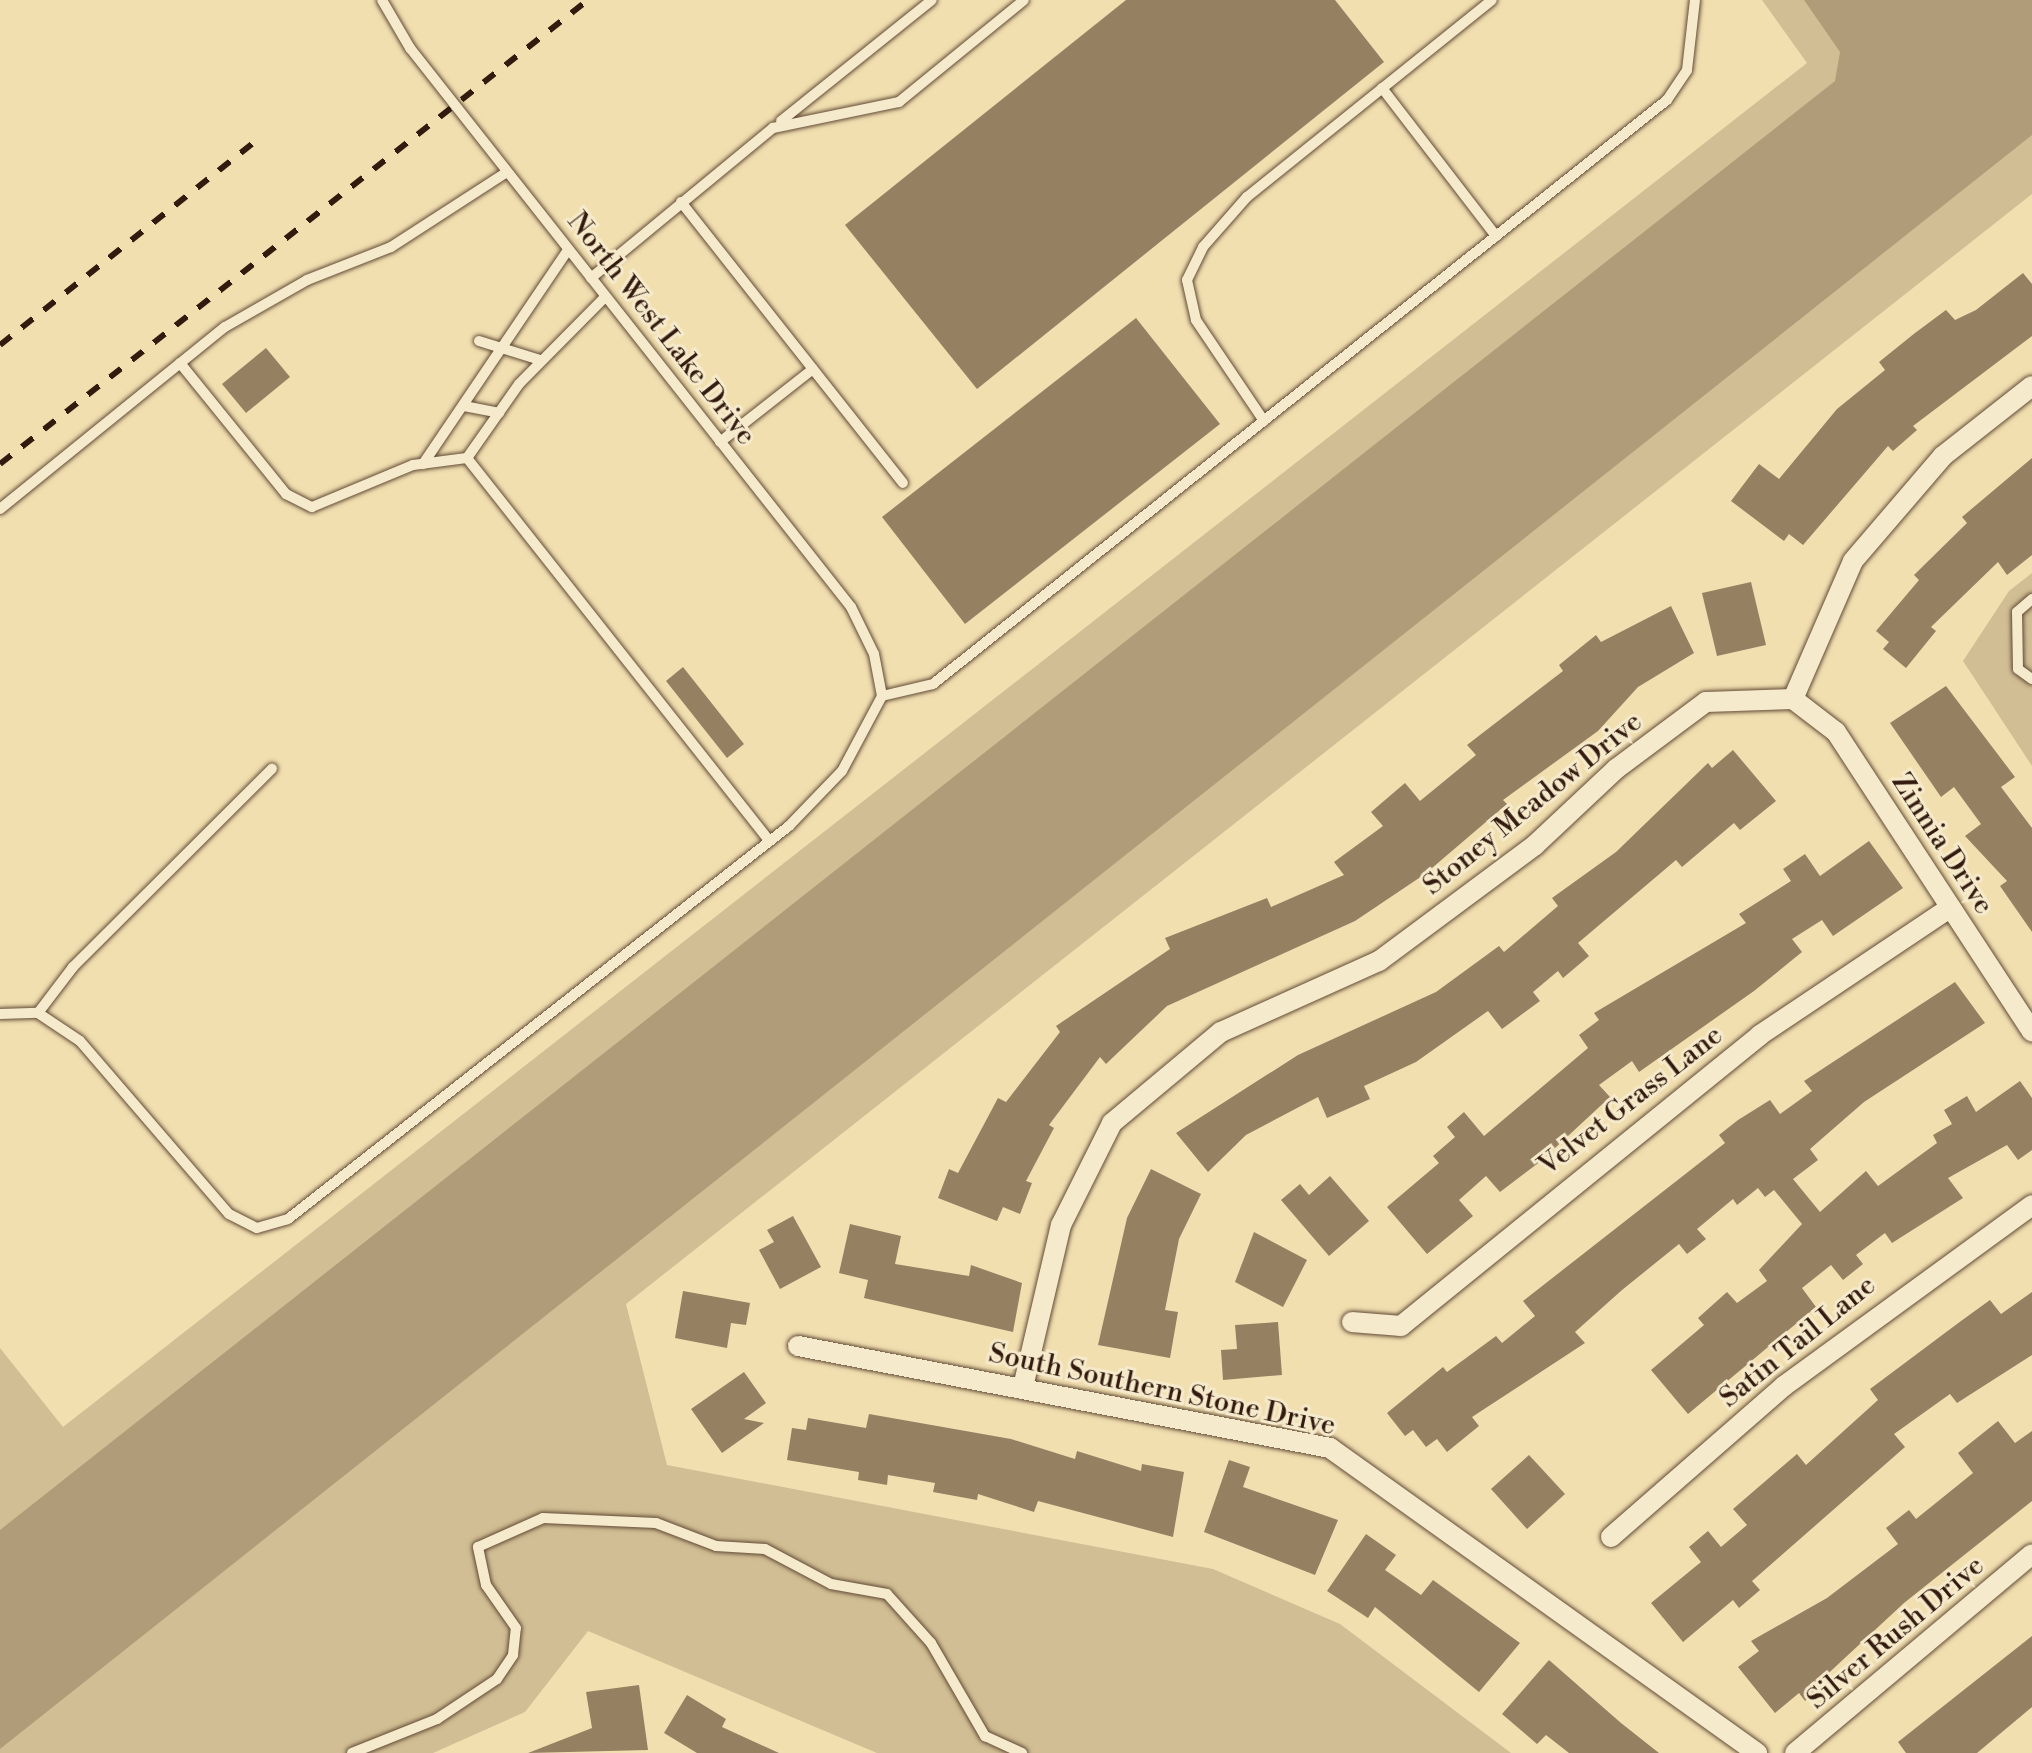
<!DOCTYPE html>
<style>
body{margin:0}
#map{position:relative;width:2032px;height:1753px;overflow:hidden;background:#f1dfb0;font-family:"Libre Bodoni",serif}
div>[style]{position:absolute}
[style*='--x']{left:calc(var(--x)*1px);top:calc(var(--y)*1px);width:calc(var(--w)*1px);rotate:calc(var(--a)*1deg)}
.green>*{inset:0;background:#d1be94}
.water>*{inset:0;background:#b09c79}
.building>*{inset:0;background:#958062}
.roads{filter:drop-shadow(0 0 2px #624b36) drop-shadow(0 0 2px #624b36)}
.lane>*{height:10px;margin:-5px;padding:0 5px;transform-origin:5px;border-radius:5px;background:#f6eacc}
.street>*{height:20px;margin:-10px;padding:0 10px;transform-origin:10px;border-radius:10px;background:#f6eacc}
.rail>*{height:6px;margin-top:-3px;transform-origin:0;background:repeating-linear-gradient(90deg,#321a0e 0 14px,transparent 0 28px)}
span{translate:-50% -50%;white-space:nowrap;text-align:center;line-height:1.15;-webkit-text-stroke:6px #f6eacc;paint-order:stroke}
.street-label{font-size:28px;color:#321a0e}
</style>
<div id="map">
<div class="green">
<i style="clip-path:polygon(1762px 0,2032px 0,2032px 194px,626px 1304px,667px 1465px,1213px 1569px,1340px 1624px,1511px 1753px,877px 1753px,588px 1631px,525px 1712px,433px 1753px,0 1753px,0 1348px,63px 1427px,1807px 63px)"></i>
<i style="clip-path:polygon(2032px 573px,2032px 766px,1963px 661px,2009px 591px)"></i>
</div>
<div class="water">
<i style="clip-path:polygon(1804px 0,2032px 0,2032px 135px,0 1749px,0 1530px,1835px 81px,1840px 52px)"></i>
</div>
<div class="building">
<i style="clip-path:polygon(1126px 0,1335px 0,1384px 62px,977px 389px,845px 225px)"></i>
<i style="clip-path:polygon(2023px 273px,2032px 284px,2032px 336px,1913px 426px,1917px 430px,1893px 451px,1888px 446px,1803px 545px,1789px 534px,1784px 541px,1731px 501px,1759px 464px,1779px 479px,1837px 409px,1885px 370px,1879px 362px,1915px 333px,1946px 310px,1955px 320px,1976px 310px)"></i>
<i style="clip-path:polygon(1136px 318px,1220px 424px,965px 624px,882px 517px)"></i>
<i style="clip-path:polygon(266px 348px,290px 377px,246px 413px,222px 384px)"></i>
<i style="clip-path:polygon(2032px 458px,2032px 555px,2007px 575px,1998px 562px,1931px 627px,1936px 631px,1906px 668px,1883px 649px,1889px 642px,1876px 631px,1919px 580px,1914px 575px,1967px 523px,1962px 517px)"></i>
<i style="clip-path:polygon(1751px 582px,1766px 645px,1717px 656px,1702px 593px)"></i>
<i style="clip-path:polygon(1671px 606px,1694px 653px,1638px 687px,1598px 731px,1503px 800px,1507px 804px,1425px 874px,1355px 921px,1167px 1006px,1106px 1064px,1100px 1057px,1049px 1125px,1054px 1128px,1026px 1181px,1032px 1183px,1020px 1214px,1003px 1207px,997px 1221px,938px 1198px,949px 1169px,958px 1173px,998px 1098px,1006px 1102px,1060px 1032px,1056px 1026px,1170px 949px,1165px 938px,1267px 898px,1271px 907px,1344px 875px,1334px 862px,1383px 826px,1371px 812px,1405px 783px,1420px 801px,1476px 755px,1467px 745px,1563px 671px,1559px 665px,1596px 635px,1601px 642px)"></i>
<i style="clip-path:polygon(683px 667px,744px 744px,727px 758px,666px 681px)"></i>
<i style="clip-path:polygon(1946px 686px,2015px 777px,2001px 787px,2032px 828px,2032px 932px,2000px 886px,2007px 881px,1965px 836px,1981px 824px,1954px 787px,1941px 797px,1890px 723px)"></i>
<i style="clip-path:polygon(1733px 750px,1776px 801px,1740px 830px,1734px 823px,1682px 867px,1676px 860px,1578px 943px,1589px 956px,1563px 978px,1558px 971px,1533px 992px,1540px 1001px,1502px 1029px,1488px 1011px,1416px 1062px,1364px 1086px,1370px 1099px,1327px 1118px,1318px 1097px,1246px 1135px,1208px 1172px,1176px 1133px,1298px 1055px,1436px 992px,1499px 946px,1504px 952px,1558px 906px,1552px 898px,1616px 852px,1708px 763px,1712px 768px)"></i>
<i style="clip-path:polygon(1869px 841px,1903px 888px,1833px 936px,1822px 920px,1792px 939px,1802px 952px,1754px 991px,1639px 1072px,1632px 1061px,1599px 1085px,1610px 1097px,1541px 1161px,1500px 1192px,1486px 1176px,1459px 1200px,1473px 1216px,1427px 1254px,1387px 1207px,1439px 1163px,1433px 1156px,1455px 1137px,1447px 1127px,1464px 1112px,1484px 1136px,1588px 1048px,1579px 1035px,1599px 1020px,1594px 1013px,1746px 923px,1739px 914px,1791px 881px,1783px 869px,1805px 854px,1820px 876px)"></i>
<i style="clip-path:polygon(1955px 982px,1985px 1023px,1864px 1102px,1810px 1149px,1818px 1160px,1793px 1179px,1820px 1212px,1866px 1171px,1878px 1186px,1937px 1143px,1933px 1135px,1952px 1124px,1944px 1110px,1967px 1096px,1976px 1112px,2020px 1081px,2032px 1098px,2032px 1150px,2018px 1160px,2007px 1145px,1948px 1178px,1963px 1198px,1892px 1243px,1885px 1233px,1856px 1255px,1863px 1264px,1843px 1280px,1831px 1265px,1802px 1288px,1816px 1307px,1688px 1414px,1651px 1370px,1704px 1325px,1698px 1318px,1727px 1292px,1737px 1303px,1767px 1281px,1759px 1270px,1802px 1224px,1774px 1190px,1765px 1197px,1758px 1188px,1737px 1205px,1733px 1199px,1697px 1229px,1706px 1239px,1687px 1254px,1679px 1244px,1622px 1290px,1575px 1332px,1585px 1343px,1472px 1417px,1479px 1426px,1447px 1452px,1437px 1439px,1426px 1447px,1413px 1430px,1405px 1436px,1387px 1413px,1443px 1367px,1447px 1372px,1496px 1336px,1502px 1343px,1535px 1316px,1523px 1301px,1725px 1143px,1719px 1135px,1738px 1120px,1770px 1100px,1780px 1114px,1812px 1091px,1804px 1081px)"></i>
<i style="clip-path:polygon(1151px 1169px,1201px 1194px,1179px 1239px,1165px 1310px,1178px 1312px,1170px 1358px,1098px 1345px,1127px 1218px)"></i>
<i style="clip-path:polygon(1330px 1176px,1369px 1221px,1329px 1256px,1281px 1200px,1300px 1184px,1309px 1195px)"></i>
<i style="clip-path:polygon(793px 1216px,821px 1267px,780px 1289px,759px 1250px,774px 1242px,767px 1230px)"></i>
<i style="clip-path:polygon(850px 1224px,901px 1236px,895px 1264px,969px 1276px,971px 1265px,1022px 1283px,1013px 1332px,864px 1298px,868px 1280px,839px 1273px)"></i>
<i style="clip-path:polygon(1254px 1232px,1307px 1260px,1283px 1307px,1235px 1282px)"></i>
<i style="clip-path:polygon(683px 1291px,750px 1303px,746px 1325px,731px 1323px,727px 1348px,675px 1338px)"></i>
<i style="clip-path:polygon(2032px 1292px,2032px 1355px,1957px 1403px,1950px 1394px,1894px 1434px,1905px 1447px,1752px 1581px,1760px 1590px,1739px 1608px,1733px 1600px,1683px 1642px,1651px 1603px,1701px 1562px,1689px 1547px,1708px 1531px,1721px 1547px,1747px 1525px,1733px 1509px,1797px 1454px,1806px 1465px,1878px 1400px,1870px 1389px,1961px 1321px,1990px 1300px,2001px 1314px)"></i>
<i style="clip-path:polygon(1278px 1322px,1282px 1375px,1223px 1380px,1221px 1350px,1237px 1349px,1235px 1325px)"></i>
<i style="clip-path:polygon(744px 1372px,766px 1403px,744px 1419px,764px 1423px,722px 1453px,691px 1409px)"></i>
<i style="clip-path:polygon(869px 1414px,1011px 1439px,1075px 1459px,1077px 1451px,1141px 1471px,1142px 1464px,1184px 1472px,1173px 1537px,1038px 1501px,1034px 1512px,978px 1494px,977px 1500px,933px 1492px,935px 1483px,888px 1475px,887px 1485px,858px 1480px,859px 1472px,787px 1460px,792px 1428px,806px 1430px,808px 1418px,866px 1428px)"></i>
<i style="clip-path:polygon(1998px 1421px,2015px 1443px,2032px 1431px,2032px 1501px,1904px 1603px,1819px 1682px,1822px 1687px,1805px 1701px,1799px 1693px,1775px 1713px,1738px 1667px,1759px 1651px,1751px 1641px,1827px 1598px,1898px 1544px,1886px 1528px,1909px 1510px,1916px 1519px,1973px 1473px,1958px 1453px)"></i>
<i style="clip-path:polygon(1529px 1455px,1565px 1494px,1527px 1529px,1491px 1489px)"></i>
<i style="clip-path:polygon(1229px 1460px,1250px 1467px,1243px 1487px,1338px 1520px,1315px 1575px,1204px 1532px)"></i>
<i style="clip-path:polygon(1366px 1534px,1396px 1555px,1385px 1570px,1421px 1595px,1433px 1580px,1520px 1643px,1479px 1692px,1375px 1607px,1368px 1618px,1327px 1591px)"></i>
<i style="clip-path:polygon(2032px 1636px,2032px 1707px,1977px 1753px,1906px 1753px,1898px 1742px)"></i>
<i style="clip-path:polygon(1549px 1660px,1621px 1723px,1659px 1753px,1569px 1753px,1546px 1735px,1537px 1744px,1502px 1714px)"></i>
<i style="clip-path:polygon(639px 1685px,648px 1750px,528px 1753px,592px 1728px,586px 1692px)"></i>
<i style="clip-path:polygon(687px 1695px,726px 1719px,722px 1727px,779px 1753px,697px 1753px,664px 1733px)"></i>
</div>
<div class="roads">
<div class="lane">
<i style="--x:382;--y:0;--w:56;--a:59.7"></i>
<i style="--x:410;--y:48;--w:712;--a:51.73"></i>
<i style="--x:851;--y:607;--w:52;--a:63.9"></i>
<i style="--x:874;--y:654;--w:43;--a:79.2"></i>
<i style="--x:1382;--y:88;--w:187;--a:52.4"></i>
<i style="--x:781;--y:121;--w:193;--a:-38.7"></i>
<i style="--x:681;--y:202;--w:358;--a:51.7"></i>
<i style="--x:591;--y:278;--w:236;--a:-39.5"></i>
<i style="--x:773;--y:128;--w:129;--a:-11.7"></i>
<i style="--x:899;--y:102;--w:161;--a:-39.2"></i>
<i style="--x:479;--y:341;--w:64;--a:17.3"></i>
<i style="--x:180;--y:363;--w:169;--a:51"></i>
<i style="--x:286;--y:494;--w:29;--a:27"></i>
<i style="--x:312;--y:507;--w:109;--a:-22.6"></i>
<i style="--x:413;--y:465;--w:54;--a:-7.4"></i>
<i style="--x:467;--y:458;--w:90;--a:-54.9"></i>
<i style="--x:519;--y:384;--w:122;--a:-45.3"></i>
<i style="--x:464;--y:406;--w:36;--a:11"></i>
<i style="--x:1264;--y:421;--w:122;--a:-124"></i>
<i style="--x:1196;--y:320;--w:41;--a:-102.7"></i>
<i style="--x:1187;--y:280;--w:37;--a:-64"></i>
<i style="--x:1203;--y:247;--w:67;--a:-48.7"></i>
<i style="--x:1247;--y:197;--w:314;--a:-38.8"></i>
<i style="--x:720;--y:442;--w:118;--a:-38.1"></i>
<i style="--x:467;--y:458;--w:488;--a:51.7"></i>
<i style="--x:423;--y:464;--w:258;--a:-55.9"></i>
<i style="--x:0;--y:509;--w:289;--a:-39"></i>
<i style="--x:225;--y:327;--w:95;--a:-29.8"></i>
<i style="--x:307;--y:280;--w:90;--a:-21.4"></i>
<i style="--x:391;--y:247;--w:138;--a:-32.9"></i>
<i style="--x:2032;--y:599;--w:20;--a:139"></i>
<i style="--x:2017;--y:612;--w:57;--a:89"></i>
<i style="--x:2018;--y:669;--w:17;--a:36"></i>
<i style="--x:38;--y:1013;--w:58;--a:-52.7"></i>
<i style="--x:73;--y:967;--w:281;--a:-44.9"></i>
<i style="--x:0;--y:1014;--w:38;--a:-2"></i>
<i style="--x:38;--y:1013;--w:50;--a:33.7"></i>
<i style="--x:80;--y:1041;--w:228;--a:49.3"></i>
<i style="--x:229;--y:1214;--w:31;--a:27"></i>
<i style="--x:257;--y:1228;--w:32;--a:-16"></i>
<i style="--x:288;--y:1219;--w:637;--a:-38.11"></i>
<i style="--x:789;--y:826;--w:76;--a:-46.1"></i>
<i style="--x:842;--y:771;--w:85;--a:-61.9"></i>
<i style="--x:882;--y:696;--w:52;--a:-13.2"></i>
<i style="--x:933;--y:684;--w:938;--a:-38.51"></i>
<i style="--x:1667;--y:100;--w:36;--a:-56"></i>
<i style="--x:1687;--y:70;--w:70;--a:-83.5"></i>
<i style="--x:352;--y:1753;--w:92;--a:-21.8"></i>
<i style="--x:437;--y:1719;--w:72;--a:-33.7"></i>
<i style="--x:497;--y:1679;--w:29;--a:-56"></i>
<i style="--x:513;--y:1655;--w:27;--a:-84"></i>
<i style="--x:516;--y:1628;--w:52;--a:-124.9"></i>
<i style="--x:486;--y:1585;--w:39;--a:-102"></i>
<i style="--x:478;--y:1547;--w:71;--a:-24"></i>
<i style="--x:543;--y:1518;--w:113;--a:2.5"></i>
<i style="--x:656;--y:1523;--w:64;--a:21"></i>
<i style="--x:716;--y:1546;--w:49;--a:3.5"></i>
<i style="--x:765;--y:1549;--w:75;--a:27.9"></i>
<i style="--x:831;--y:1584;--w:57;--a:10.1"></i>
<i style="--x:887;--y:1594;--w:66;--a:48.1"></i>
<i style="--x:931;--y:1643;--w:108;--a:59.9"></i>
<i style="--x:985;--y:1736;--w:41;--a:24.7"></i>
</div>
<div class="street">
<i style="--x:1793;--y:699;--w:54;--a:37.5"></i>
<i style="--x:1836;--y:732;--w:358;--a:56.8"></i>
<i style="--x:1793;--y:699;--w:150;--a:-66.5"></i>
<i style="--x:1853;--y:561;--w:138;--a:-49.4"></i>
<i style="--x:1943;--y:456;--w:113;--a:-38.2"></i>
<i style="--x:1352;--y:1322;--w:49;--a:4.7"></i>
<i style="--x:1401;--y:1326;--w:462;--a:-39"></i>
<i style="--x:1760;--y:1035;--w:229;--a:-33.8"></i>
<i style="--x:798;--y:1346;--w:542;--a:10.85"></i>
<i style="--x:1330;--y:1448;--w:525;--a:35.54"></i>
<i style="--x:1023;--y:1387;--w:166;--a:-76.8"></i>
<i style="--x:1061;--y:1225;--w:114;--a:-63.4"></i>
<i style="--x:1112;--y:1123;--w:142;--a:-39.9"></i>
<i style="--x:1221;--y:1032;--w:173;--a:-24.2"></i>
<i style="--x:1379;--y:961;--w:194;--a:-36.6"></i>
<i style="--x:1535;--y:845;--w:111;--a:-43.2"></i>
<i style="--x:1616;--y:769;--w:112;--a:-36.7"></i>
<i style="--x:1706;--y:702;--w:87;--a:-2"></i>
<i style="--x:1611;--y:1537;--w:230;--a:-41.1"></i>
<i style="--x:1784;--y:1386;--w:307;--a:-36.1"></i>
<i style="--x:1795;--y:1753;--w:309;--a:-40"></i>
</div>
</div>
<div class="rail">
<i style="--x:0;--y:345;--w:329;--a:-38.6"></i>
<i style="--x:0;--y:464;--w:749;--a:-38.28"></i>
</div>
<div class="street-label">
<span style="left:661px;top:329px;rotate:52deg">North West Lake Drive</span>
<span style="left:1533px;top:804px;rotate:-39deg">Stoney Meadow Drive</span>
<span style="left:1942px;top:844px;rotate:57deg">Zinnia Drive</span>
<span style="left:1631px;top:1101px;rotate:-38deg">Velvet Grass Lane</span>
<span style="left:1798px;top:1342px;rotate:-39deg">Satin Tail Lane</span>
<span style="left:1162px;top:1390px;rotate:12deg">South Southern Stone Drive</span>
<span style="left:1896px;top:1633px;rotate:-40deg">Silver Rush Drive</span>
</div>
</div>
